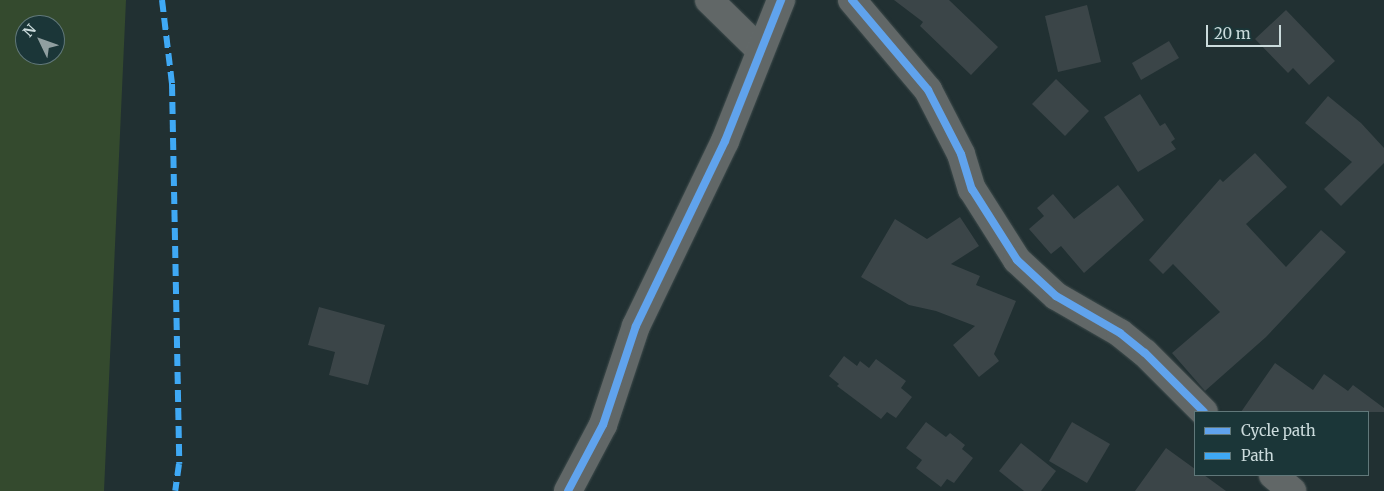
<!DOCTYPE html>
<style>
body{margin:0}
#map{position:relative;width:1384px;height:491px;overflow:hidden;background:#213032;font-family:Merriweather,serif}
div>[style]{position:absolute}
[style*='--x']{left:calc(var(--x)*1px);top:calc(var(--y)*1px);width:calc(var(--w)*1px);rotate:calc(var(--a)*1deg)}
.green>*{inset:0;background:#344a2e}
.building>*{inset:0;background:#3b4548}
.roads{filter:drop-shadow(0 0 1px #3e4b4c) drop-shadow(0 0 1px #3e4b4c)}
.minor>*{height:28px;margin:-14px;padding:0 14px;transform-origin:14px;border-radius:14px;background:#616767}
.quiet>*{height:6px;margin-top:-3px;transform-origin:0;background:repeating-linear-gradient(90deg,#3fa9f5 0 12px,transparent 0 18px)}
.cycleway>*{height:8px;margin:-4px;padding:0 4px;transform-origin:4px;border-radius:4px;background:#60a3ed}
span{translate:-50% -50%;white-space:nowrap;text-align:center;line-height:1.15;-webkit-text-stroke:4px #1b3638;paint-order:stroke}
.legend{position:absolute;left:1194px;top:411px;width:175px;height:65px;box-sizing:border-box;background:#1b3638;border:1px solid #61787a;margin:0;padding:6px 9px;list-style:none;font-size:15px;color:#cbdbdc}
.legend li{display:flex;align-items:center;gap:10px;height:25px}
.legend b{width:25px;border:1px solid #61787a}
.north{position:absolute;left:15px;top:15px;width:50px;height:50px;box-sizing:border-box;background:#1b3638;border:1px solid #61787a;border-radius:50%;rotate:312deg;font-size:14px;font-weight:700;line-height:20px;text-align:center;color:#cbdbdc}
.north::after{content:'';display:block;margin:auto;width:18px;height:22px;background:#909fa0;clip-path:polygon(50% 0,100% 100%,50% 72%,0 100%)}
.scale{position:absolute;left:1206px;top:25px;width:75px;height:22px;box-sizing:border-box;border:2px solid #cbdbdc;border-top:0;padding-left:6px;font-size:15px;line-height:18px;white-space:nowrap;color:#cbdbdc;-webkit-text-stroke:4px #1b3638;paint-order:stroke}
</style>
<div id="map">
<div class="green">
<i style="clip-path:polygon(evenodd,0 0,126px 0,104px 491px,0 491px,0 0,25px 25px,55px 25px,55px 55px,25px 55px,25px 25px)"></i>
</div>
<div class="building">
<i style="clip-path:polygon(894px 0,949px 0,998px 47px,971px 75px,920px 26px,923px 22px)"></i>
<i style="clip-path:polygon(1087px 5px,1101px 62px,1058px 72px,1045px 16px)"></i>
<i style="clip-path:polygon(1286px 10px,1335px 61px,1309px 85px,1293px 68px,1288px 73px,1255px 39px)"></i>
<i style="clip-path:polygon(1169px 41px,1179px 58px,1141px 80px,1132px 63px)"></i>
<i style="clip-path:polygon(1056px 79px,1089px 111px,1065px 136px,1032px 104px)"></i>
<i style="clip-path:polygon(1140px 94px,1160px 126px,1165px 123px,1175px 139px,1171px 142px,1176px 149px,1138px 172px,1104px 117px)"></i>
<i style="clip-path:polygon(1328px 96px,1361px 123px,1384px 148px,1384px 163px,1341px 206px,1324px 189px,1352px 162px,1305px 123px)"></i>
<i style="clip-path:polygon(1255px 153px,1287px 187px,1246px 224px,1286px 267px,1321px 230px,1346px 252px,1266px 337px,1205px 391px,1172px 353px,1220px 312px,1173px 264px,1163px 274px,1149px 260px,1220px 179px,1223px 182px)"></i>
<i style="clip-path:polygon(1118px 185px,1144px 220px,1084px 273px,1061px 246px,1051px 254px,1029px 229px,1044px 216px,1037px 208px,1053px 194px,1074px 219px)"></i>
<i style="clip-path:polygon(960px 217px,979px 246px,951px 264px,980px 276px,976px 285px,1016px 301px,994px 354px,999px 361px,979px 377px,953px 345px,975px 326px,936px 311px,909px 305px,861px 277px,895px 219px,927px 239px)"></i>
<i style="clip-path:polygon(319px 307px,385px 325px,368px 385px,329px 375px,335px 352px,308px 345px)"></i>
<i style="clip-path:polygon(844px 356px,857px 366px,860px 361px,869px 368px,876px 359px,906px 381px,901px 388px,912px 397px,896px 418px,887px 412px,881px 419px,837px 386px,839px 384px,829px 376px)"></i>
<i style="clip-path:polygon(1275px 363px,1313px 390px,1324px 374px,1348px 391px,1353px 385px,1384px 408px,1384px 412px,1241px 412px)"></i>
<i style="clip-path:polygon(926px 422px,946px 437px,950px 433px,965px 445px,962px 449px,973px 458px,954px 483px,947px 479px,941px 487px,916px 468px,922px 460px,906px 448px)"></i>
<i style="clip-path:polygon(1072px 422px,1110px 444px,1087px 483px,1049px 461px)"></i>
<i style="clip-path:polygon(1021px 443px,1056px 471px,1041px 491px,1024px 491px,999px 471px)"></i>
<i style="clip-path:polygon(1166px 448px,1195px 469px,1195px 475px,1204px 475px,1226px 491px,1135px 491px)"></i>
</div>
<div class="roads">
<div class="minor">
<i style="--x:709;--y:0;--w:71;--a:44.4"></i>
<i style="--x:852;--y:0;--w:118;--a:49.8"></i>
<i style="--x:928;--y:90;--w:72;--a:62.7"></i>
<i style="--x:961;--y:154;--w:37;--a:73"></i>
<i style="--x:972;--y:189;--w:84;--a:57.6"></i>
<i style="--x:1017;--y:260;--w:53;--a:42.7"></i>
<i style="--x:1056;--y:296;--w:74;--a:30"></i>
<i style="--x:1120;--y:333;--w:32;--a:39"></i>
<i style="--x:1145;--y:353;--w:83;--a:45"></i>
<i style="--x:1273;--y:475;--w:25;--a:40"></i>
<i style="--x:568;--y:491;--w:75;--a:-62.1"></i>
<i style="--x:603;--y:425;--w:104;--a:-71.6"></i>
<i style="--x:636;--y:326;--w:205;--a:-64.3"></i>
<i style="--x:725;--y:141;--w:152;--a:-68.3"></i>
</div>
</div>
<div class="quiet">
<i style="--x:162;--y:0;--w:85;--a:83.2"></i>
<i style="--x:172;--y:84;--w:380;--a:88.9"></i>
<i style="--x:179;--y:464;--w:27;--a:98"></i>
</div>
<div class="cycleway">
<i style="--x:852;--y:0;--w:118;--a:49.8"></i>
<i style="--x:928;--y:90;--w:72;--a:62.7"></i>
<i style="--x:961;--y:154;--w:37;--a:73"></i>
<i style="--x:972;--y:189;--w:84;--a:57.6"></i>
<i style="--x:1017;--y:260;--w:53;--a:42.7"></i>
<i style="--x:1056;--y:296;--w:74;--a:30"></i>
<i style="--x:1120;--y:333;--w:32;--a:39"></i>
<i style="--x:1145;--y:353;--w:83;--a:45"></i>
<i style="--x:568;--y:491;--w:75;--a:-62.1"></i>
<i style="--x:603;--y:425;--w:104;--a:-71.6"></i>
<i style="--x:636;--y:326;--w:205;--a:-64.3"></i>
<i style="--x:725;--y:141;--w:152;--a:-68.3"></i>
</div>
<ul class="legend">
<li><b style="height:6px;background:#60a3ed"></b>Cycle path</li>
<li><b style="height:6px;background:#3fa9f5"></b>Path</li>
</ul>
<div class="north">N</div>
<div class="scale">20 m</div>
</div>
